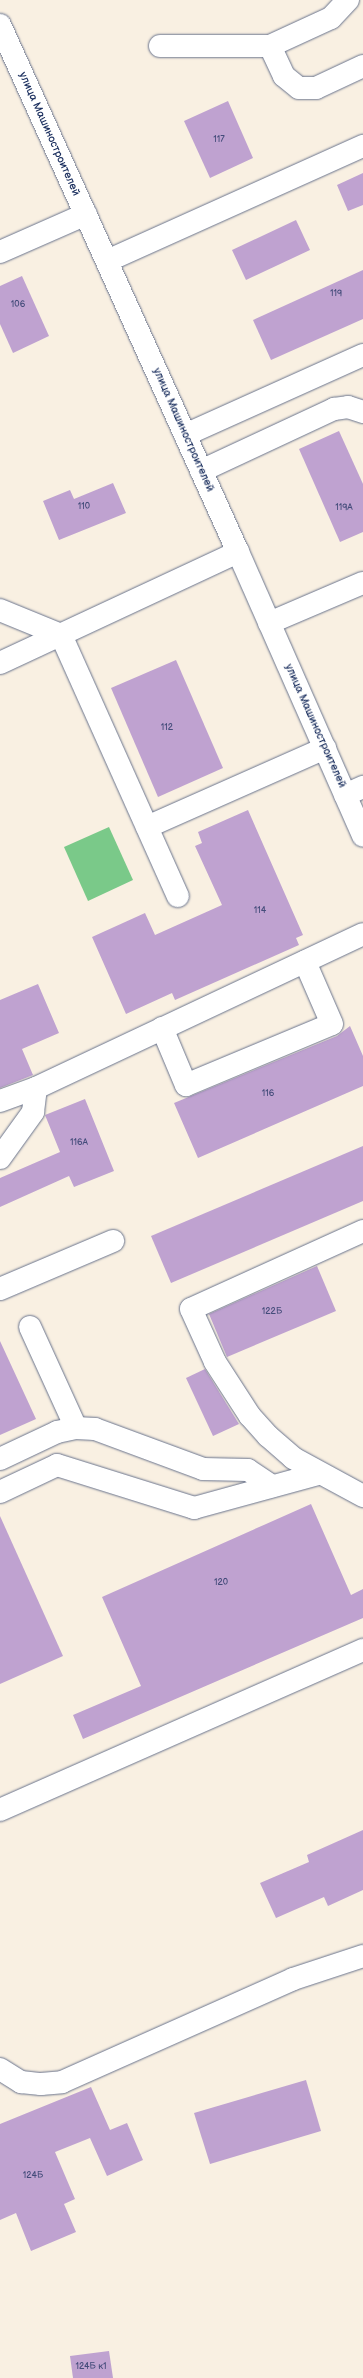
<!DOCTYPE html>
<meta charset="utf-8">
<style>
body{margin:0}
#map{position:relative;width:363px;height:2378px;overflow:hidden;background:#f9f0e2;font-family:"Balsamiq Sans",sans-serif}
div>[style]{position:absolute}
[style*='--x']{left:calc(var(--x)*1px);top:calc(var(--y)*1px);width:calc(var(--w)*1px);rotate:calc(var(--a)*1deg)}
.green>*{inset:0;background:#7ac989}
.building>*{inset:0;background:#bfa2d0}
.roads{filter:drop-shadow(0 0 1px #69738c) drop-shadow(0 0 1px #69738c)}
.minor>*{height:22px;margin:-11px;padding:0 11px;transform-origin:11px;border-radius:11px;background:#fff}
.major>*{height:22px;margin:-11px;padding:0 11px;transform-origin:11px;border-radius:11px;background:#fff}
span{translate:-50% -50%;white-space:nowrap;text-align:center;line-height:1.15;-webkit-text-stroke:3px #fff;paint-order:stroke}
.number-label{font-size:9px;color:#444c7a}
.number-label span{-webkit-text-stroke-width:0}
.street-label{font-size:11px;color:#1b2f5e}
</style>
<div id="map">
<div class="green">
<i style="clip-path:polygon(109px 827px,133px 880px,88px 901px,64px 847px)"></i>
</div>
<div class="building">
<i style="clip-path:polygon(228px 101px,253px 158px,210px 178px,184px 121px)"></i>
<i style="clip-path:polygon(363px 173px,363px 205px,348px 211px,337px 185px)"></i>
<i style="clip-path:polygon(296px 220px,310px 250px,246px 280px,232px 250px)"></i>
<i style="clip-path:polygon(363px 270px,363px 319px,271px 360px,253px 320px)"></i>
<i style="clip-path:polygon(22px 276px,49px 336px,13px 353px,0 324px,0 286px)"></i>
<i style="clip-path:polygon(339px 431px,363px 484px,363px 532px,340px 542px,299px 449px)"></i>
<i style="clip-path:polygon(113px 483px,126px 513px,59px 540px,43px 501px,70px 490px,74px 499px)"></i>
<i style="clip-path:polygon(176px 660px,223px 768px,158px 797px,111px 688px)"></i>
<i style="clip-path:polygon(248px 810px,303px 935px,296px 938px,299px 945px,175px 1000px,172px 993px,126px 1014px,92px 937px,145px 913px,155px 935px,222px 905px,195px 846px,202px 843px,198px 832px)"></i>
<i style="clip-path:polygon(38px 984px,59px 1033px,22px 1049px,33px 1075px,0 1088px,0 1000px)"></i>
<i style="clip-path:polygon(350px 1026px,363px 1056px,363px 1086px,198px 1158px,174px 1103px,337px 1036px)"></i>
<i style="clip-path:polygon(85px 1099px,114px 1171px,74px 1187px,69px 1176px,0 1207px,0 1178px,60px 1152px,45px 1115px)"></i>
<i style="clip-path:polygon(363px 1146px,363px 1201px,171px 1283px,151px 1236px)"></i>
<i style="clip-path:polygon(317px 1266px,336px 1311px,227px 1357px,209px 1314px)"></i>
<i style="clip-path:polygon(0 1341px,36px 1419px,0 1435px)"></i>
<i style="clip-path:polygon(205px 1369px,239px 1424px,213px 1436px,186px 1378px)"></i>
<i style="clip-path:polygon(311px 1504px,351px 1595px,363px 1589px,363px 1618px,83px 1739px,73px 1715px,141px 1686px,102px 1597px)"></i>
<i style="clip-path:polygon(0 1516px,63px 1656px,0 1684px)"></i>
<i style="clip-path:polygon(363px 1830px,363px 1890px,328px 1906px,324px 1897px,276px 1918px,260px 1883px,309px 1862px,307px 1855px)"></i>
<i style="clip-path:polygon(306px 2080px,321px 2131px,210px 2164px,194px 2113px)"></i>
<i style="clip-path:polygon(91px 2087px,110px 2130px,127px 2123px,143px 2160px,107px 2176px,90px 2138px,55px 2152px,75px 2199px,64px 2204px,76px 2232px,31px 2251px,16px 2213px,0 2220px,0 2124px)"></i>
<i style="clip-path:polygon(109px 2351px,113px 2378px,73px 2378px,70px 2356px)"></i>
</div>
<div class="roads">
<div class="minor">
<i style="--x:160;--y:46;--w:110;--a:0"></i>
<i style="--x:270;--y:46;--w:67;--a:-24.7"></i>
<i style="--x:331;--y:18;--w:25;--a:-47"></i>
<i style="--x:270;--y:46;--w:33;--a:65"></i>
<i style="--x:284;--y:76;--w:19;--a:39"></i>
<i style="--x:299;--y:88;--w:17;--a:0"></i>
<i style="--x:316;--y:88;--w:52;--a:-25.1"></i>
<i style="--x:0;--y:252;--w:94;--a:-23.8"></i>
<i style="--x:107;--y:261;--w:281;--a:-24.2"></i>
<i style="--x:185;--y:435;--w:195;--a:-24.2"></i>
<i style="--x:201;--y:471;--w:147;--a:-25"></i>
<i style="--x:334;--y:409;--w:14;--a:-8"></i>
<i style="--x:348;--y:407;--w:16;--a:18"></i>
<i style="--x:0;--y:610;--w:66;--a:22.3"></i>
<i style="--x:61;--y:635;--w:286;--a:65.9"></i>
<i style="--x:269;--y:623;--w:102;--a:-23.1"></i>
<i style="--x:0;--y:663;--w:263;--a:-25"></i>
<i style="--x:345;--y:795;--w:20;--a:-24"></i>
<i style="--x:147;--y:827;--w:195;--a:-23.9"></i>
<i style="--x:162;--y:1028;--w:62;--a:67.2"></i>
<i style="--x:186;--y:1085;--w:158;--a:-22.7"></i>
<i style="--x:332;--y:1024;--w:68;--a:-113.5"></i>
<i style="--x:0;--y:1101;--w:38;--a:-20"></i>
<i style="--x:36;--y:1088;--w:361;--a:-25.2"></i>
<i style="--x:0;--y:1158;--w:57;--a:-54.3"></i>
<i style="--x:33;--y:1112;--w:24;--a:-83"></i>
<i style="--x:363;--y:1231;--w:189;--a:155.6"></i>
<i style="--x:191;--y:1309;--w:58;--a:65.6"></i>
<i style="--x:215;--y:1362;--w:64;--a:57.1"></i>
<i style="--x:250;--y:1416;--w:27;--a:48"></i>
<i style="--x:268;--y:1436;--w:33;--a:41"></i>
<i style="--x:293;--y:1458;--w:80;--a:28.5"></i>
<i style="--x:0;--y:1289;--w:123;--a:-23"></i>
<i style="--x:30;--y:1327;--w:111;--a:65.5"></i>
<i style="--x:0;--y:1459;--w:63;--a:-25.3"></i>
<i style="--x:57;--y:1432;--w:19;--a:-12"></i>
<i style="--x:76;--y:1428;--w:19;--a:3"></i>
<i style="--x:95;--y:1429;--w:115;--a:20.3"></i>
<i style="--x:203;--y:1469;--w:45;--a:1.3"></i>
<i style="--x:248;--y:1470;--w:29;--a:34"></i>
<i style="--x:0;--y:1492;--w:63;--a:-25.3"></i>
<i style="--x:57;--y:1465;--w:144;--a:17.4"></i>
<i style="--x:194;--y:1508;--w:129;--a:-15.3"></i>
<i style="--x:0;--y:1810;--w:397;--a:-23.8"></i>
<i style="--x:0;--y:2069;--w:25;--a:32"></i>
<i style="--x:21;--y:2082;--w:20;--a:6"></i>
<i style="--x:41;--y:2084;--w:21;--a:-5"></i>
<i style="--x:62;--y:2082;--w:253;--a:-24"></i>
<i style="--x:293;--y:1979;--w:74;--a:-18.2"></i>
</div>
<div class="major">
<i style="--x:0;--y:25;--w:578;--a:65.7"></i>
<i style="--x:238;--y:552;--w:310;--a:66.2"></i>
</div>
</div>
<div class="number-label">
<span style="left:219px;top:140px">117</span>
<span style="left:336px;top:294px">119</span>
<span style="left:18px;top:305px">106</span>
<span style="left:84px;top:507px">110</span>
<span style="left:344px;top:508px">119А</span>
<span style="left:167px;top:728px">112</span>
<span style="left:260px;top:911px">114</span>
<span style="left:268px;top:1094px">116</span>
<span style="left:79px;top:1143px">116А</span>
<span style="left:272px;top:1312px">122Б</span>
<span style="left:221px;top:1583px">120</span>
<span style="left:33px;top:2176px">124Б</span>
<span style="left:91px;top:2367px">124Б к1</span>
</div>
<div class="street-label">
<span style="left:49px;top:134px;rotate:66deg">улица Машиностроителей</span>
<span style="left:183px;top:430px;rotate:66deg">улица Машиностроителей</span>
<span style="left:315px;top:726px;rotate:66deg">улица Машиностроителей</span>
</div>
</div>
